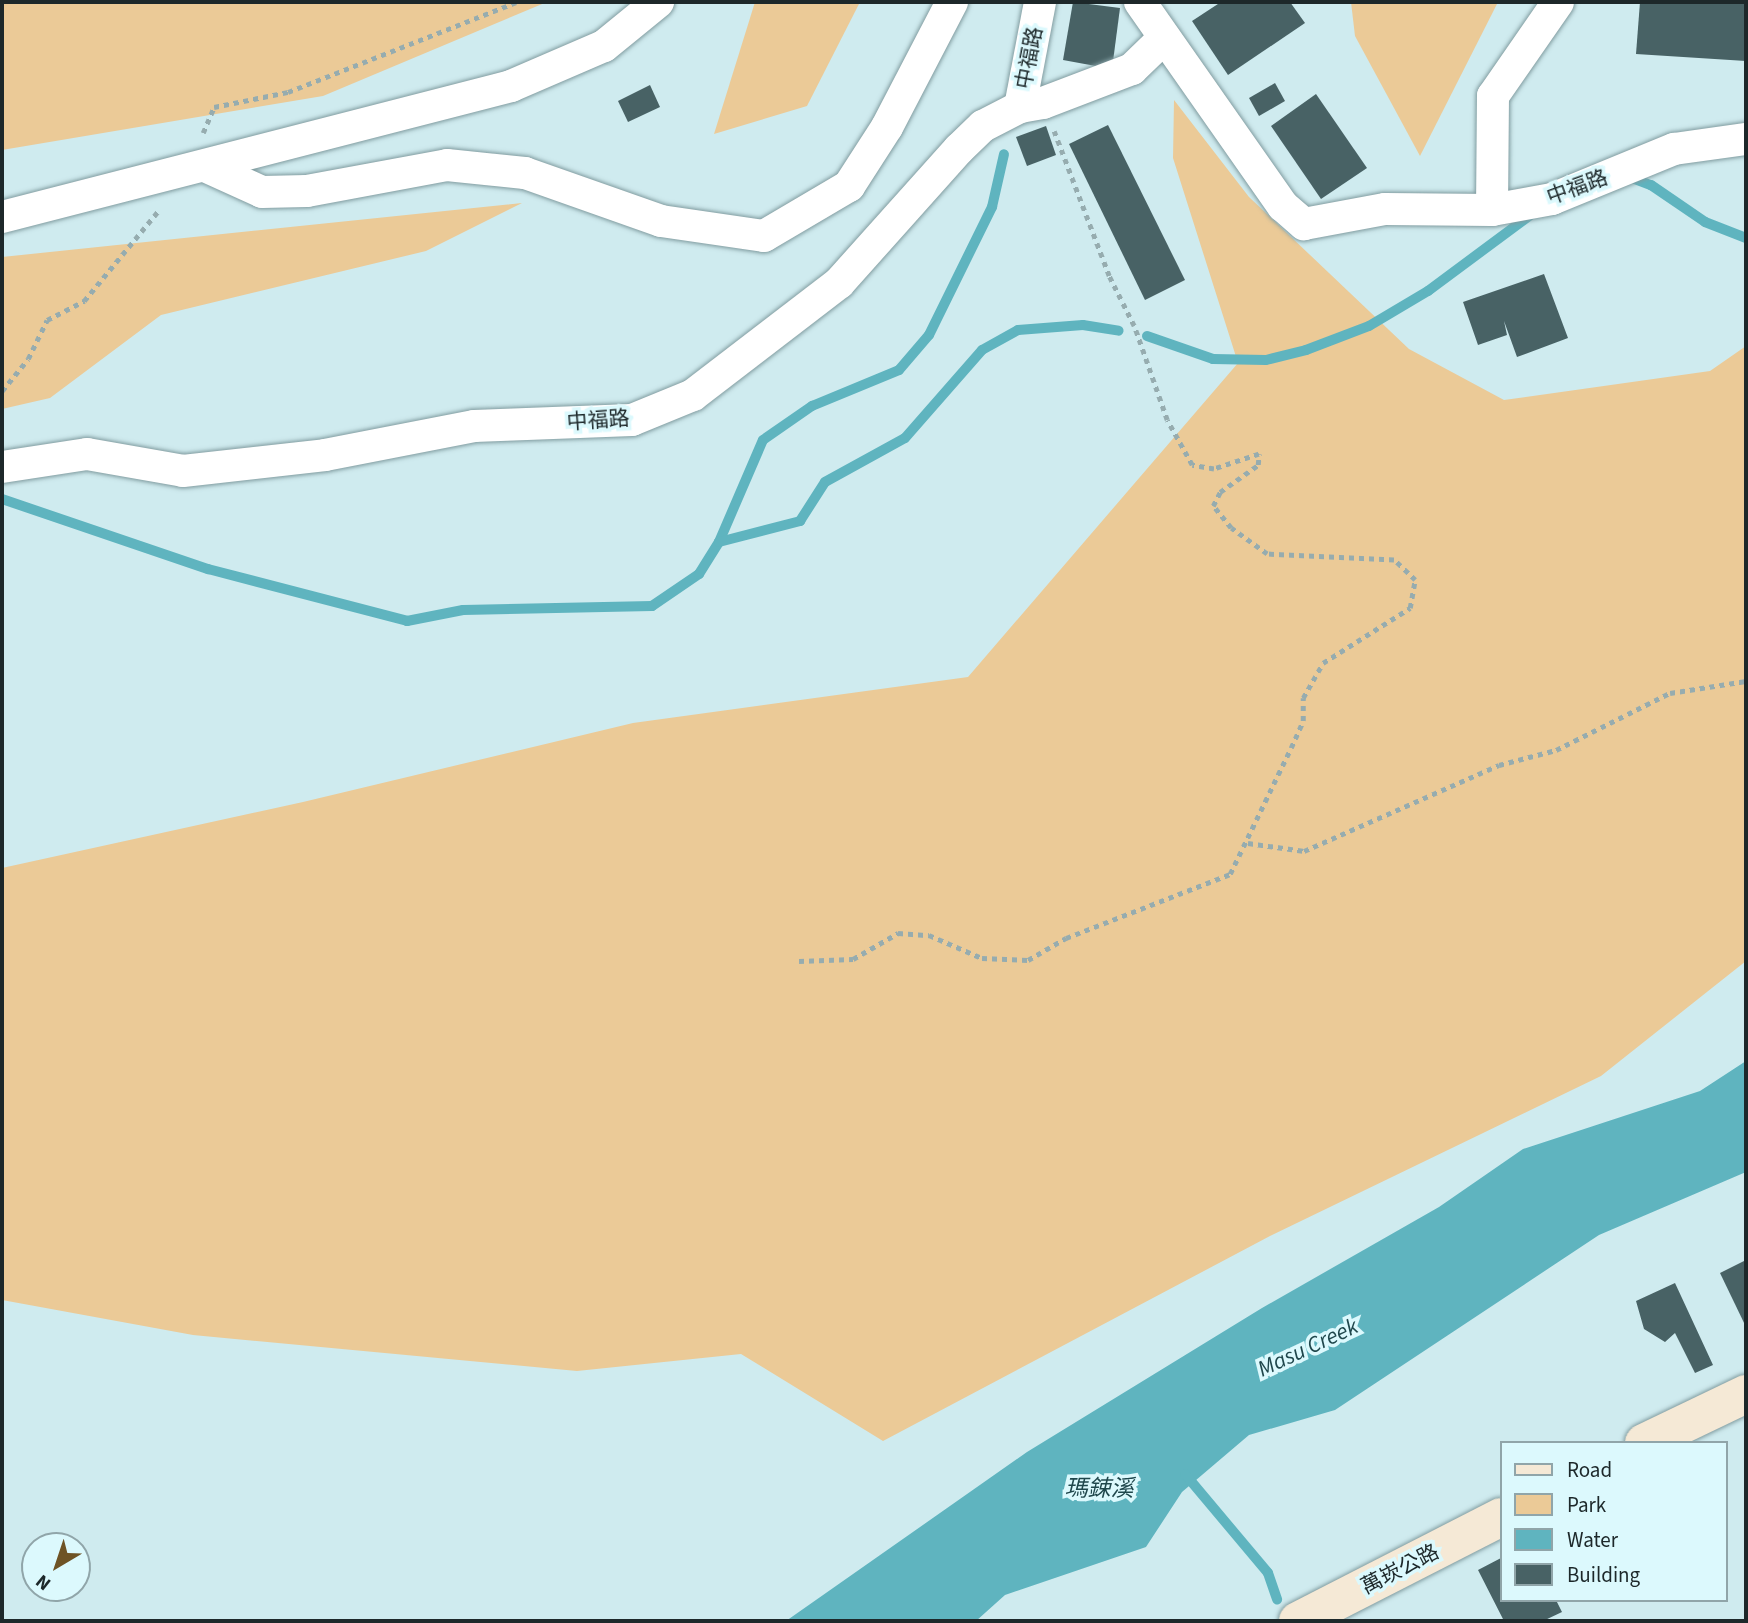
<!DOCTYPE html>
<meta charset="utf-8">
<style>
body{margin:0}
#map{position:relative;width:1748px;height:1623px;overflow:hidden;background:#cfebef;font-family:"Source Sans 3","Noto Sans TC",sans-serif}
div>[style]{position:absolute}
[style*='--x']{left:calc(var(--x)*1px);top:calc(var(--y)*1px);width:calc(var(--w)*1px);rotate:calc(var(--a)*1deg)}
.green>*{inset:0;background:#ebca97}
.water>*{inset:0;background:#5fb4bf}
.stream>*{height:10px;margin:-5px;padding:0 5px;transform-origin:5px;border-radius:5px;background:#5fb4bf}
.building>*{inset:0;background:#486265}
.path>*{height:4.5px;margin-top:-2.25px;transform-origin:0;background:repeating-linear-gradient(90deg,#96acaf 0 5px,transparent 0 10px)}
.roads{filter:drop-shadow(0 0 2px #819ca0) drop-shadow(0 0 2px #819ca0)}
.street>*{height:32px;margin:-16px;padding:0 16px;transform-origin:16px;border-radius:16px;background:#fff}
.secondary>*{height:38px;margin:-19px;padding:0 19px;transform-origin:19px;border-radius:19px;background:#f5e9d6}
span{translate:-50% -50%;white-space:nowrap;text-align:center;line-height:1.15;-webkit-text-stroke:7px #dcf9fd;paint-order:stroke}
.street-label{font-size:21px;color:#1d282a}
.water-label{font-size:23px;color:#1f474c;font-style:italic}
.frame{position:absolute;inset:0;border:4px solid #1d282a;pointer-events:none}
.legend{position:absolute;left:1500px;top:1441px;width:228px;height:161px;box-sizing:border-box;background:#dcf9fd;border:2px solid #90a5a9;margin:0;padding:9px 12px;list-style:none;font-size:21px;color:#1d282a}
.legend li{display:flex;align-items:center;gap:14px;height:35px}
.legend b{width:35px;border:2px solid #90a5a9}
.north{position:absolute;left:21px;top:1532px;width:70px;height:70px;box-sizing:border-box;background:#dcf9fd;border:2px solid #90a5a9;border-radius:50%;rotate:219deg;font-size:19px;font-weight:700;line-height:28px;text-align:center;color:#1d282a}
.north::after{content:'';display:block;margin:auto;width:24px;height:32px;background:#6e5325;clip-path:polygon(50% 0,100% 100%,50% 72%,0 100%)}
</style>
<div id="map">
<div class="green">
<i style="clip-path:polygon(2px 2px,547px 2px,323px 96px,2px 150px)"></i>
<i style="clip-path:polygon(755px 2px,860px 2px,807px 106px,714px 134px)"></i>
<i style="clip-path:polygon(1351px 2px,1498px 2px,1420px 156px,1355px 36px)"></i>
<i style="clip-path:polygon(1174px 100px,1249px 197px,1409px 349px,1504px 400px,1710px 371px,1746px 346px,1746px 961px,1601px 1076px,1270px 1236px,883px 1441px,741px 1354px,577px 1371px,193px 1335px,2px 1300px,2px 868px,303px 802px,633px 723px,968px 677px,1238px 363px,1173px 158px)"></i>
<i style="clip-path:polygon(522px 203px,426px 251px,161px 315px,50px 398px,2px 409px,2px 257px)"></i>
</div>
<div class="water">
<i style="clip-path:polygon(1746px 1061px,1746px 1172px,1599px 1235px,1335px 1410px,1249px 1435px,1182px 1492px,1146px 1547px,1005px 1595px,976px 1621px,786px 1621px,1027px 1452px,1262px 1308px,1439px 1207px,1523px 1149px,1700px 1091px)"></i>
</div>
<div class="stream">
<i style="--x:1627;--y:176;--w:26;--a:21"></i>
<i style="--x:1651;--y:185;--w:65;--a:34.4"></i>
<i style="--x:1705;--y:222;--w:44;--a:21.3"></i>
<i style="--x:1147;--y:336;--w:70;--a:19.2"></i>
<i style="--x:1213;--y:359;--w:53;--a:1.1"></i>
<i style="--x:1266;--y:360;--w:41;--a:-14"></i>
<i style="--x:1306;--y:350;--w:67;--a:-20.9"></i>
<i style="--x:1369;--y:326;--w:69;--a:-30.7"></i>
<i style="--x:1428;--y:291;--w:131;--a:-36.6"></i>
<i style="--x:2;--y:499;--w:218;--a:18.8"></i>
<i style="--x:208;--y:569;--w:206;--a:14.6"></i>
<i style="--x:407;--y:621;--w:57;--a:-11.1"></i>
<i style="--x:463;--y:610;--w:189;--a:-1.2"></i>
<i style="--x:652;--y:606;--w:57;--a:-34.2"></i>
<i style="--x:699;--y:574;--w:38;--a:-58"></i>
<i style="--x:719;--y:542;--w:111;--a:-66.7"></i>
<i style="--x:763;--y:440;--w:60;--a:-34.8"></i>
<i style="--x:812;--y:406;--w:94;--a:-22.5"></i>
<i style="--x:899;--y:370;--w:46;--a:-49.4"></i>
<i style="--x:929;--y:335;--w:143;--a:-63.8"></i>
<i style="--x:992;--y:207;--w:54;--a:-77.2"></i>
<i style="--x:719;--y:542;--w:84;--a:-14.5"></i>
<i style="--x:800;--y:521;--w:46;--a:-57.3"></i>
<i style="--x:825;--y:482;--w:91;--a:-28.8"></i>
<i style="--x:905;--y:438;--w:117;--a:-48.8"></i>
<i style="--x:982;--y:350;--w:41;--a:-29.1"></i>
<i style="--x:1018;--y:330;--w:65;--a:-4.4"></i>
<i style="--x:1083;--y:325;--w:36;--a:9"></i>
<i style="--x:1185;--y:1474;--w:129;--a:50"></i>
<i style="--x:1268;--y:1573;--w:28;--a:71"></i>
</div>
<div class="building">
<i style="clip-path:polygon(1073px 2px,1120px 8px,1112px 69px,1063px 60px)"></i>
<i style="clip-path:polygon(1221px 2px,1290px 2px,1305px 23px,1228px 75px,1192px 21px)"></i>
<i style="clip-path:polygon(1640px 2px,1746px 2px,1746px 61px,1636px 54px)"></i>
<i style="clip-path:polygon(1275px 83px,1285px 101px,1259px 116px,1249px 98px)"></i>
<i style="clip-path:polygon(650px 85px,660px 107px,628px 122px,618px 101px)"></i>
<i style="clip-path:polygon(1316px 94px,1367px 168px,1321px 199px,1271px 126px)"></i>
<i style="clip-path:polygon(1108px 125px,1185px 280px,1145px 300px,1069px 144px)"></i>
<i style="clip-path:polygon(1046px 126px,1056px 155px,1027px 166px,1016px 137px)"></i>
<i style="clip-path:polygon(1544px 274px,1568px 338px,1517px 357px,1504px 321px,1507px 335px,1478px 345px,1463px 302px)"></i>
<i style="clip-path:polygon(1746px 1260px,1746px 1327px,1720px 1273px)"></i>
<i style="clip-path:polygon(1675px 1283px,1713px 1365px,1695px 1373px,1675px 1333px,1665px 1342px,1644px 1329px,1636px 1301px)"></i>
<i style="clip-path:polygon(1501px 1558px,1501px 1600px,1556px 1600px,1562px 1612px,1543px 1621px,1504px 1621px,1478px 1570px)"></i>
</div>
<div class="path">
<i style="--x:203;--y:133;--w:28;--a:-67"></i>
<i style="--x:214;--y:107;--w:76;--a:-11.5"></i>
<i style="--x:288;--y:92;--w:245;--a:-21.5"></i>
<i style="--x:2;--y:391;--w:41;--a:-50.9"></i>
<i style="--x:28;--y:359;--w:43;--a:-64"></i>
<i style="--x:47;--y:320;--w:42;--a:-27.2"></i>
<i style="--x:84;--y:301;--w:118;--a:-50.5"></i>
<i style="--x:1248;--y:843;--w:57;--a:8.1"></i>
<i style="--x:1304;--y:851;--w:213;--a:-23.8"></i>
<i style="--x:1499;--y:765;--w:59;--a:-14.7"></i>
<i style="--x:1556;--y:750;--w:127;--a:-26.6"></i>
<i style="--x:1670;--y:693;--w:77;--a:-9"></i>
<i style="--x:799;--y:961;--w:54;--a:-2.1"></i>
<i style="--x:853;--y:959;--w:52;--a:-30"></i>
<i style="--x:898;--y:933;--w:31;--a:4"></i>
<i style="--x:929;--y:935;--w:58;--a:23.5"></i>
<i style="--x:982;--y:958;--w:46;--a:2.5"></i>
<i style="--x:1028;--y:960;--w:44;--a:-30.1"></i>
<i style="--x:1066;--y:938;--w:176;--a:-21.3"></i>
<i style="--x:1230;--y:874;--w:140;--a:-64.2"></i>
<i style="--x:1291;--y:748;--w:30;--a:-66"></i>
<i style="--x:1303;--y:721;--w:23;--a:-90"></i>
<i style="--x:1303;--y:698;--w:40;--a:-60.3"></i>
<i style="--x:1323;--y:663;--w:103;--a:-32.3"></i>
<i style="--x:1410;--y:608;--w:28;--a:-80"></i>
<i style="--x:1415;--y:580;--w:29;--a:-136"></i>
<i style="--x:1394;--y:560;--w:127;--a:-177.3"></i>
<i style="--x:1267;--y:554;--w:44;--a:-144.2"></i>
<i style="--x:1231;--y:528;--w:28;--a:-129"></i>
<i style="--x:1213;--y:506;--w:16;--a:-63"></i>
<i style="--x:1220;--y:492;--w:47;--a:-35.4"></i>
<i style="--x:1258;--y:465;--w:11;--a:-85"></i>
<i style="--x:1259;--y:454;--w:47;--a:161.6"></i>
<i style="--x:1214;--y:469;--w:22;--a:-170"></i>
<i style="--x:1192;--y:465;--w:51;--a:-119.1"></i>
<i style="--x:1167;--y:420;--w:100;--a:-109.3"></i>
<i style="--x:1134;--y:326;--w:56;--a:-116.6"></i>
<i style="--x:1109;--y:276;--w:155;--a:-110.8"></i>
</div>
<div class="roads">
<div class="street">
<i style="--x:1140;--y:2;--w:249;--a:55"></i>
<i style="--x:1283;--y:206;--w:28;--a:41"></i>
<i style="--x:1304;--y:224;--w:82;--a:-10.5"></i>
<i style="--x:1385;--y:209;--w:107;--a:0.5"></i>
<i style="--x:1492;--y:210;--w:61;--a:-10.4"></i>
<i style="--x:1552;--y:199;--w:132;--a:-22.3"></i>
<i style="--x:1674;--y:149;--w:73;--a:-7.9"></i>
<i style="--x:1020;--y:107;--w:23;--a:-10"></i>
<i style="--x:1043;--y:103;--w:95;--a:-20.9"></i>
<i style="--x:1132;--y:69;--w:45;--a:-44.1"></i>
<i style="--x:207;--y:167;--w:60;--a:24.4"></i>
<i style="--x:262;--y:192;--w:45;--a:-1.3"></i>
<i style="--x:307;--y:191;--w:142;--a:-10.5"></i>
<i style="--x:447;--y:165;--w:78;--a:5.9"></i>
<i style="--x:525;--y:173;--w:144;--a:19.4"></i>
<i style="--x:661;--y:221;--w:104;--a:8.3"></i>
<i style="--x:764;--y:236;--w:99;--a:-30.5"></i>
<i style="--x:849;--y:186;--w:70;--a:-57.2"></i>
<i style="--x:887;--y:127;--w:141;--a:-62.5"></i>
<i style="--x:1492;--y:210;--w:114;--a:-89.5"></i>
<i style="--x:1493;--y:96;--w:114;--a:-55.3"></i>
<i style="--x:2;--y:217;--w:526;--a:-14.43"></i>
<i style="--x:511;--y:86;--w:101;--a:-23.3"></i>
<i style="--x:604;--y:46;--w:70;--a:-39.2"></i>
<i style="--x:2;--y:467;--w:86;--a:-8.7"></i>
<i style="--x:87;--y:454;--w:97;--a:10"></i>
<i style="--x:183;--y:471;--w:143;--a:-6.4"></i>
<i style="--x:325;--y:455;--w:152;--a:-11"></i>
<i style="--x:474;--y:426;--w:158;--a:-2.2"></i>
<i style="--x:632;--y:420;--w:66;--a:-22.3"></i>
<i style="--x:693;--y:395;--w:184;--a:-37.5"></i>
<i style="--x:839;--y:283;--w:180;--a:-48.2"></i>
<i style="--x:959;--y:149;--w:33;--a:-44"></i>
<i style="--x:983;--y:126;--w:42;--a:-27.2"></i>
<i style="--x:1020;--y:107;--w:107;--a:-79.2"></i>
</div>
<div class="secondary">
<i style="--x:1644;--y:1443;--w:113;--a:-25.7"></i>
<i style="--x:1298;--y:1621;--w:228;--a:-27.1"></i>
</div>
</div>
<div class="street-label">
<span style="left:1029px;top:58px;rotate:-79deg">中福路</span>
<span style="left:1577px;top:187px;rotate:-20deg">中福路</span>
<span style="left:598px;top:420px;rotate:-4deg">中福路</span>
<span style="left:1400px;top:1569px;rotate:-27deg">萬崁公路</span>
</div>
<div class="water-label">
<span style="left:1308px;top:1348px;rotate:-25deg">Masu Creek</span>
<span style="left:1099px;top:1489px">瑪鋉溪</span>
</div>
<div class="frame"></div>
<ul class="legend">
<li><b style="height:9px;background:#f5e9d6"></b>Road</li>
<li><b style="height:19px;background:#ebca97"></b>Park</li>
<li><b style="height:19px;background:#5fb4bf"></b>Water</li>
<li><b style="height:19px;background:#486265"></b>Building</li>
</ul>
<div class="north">N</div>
</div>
